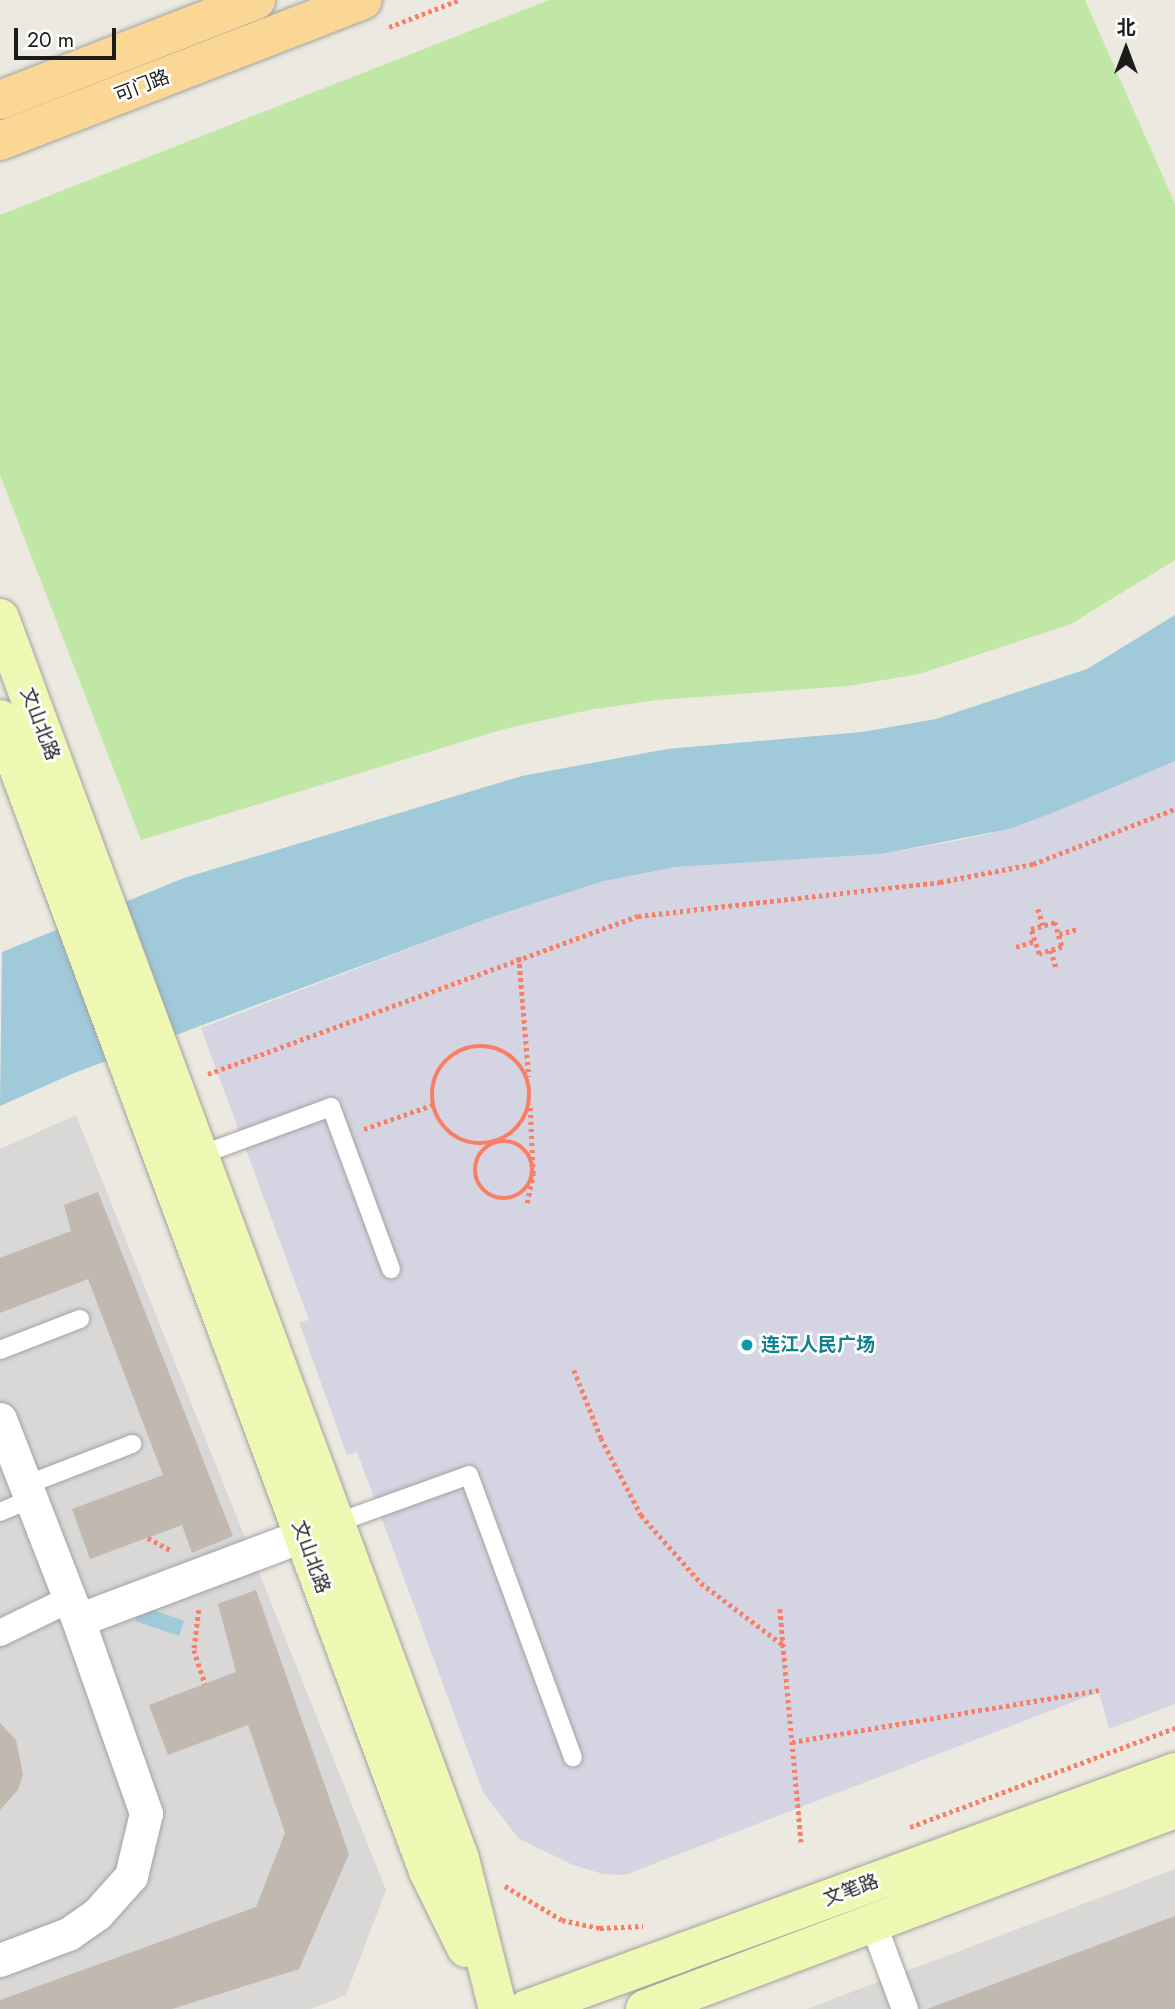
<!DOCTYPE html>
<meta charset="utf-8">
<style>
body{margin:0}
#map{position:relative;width:1175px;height:2009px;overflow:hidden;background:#ece9e0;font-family:Jost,"Noto Sans SC",sans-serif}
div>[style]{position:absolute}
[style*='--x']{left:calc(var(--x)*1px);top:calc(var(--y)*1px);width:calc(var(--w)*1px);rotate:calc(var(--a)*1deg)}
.residential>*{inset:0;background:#d9d8d7}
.grass>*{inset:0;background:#c0e7a5}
.plaza>*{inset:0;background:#d5d4e2}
.water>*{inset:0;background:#a0c9da}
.building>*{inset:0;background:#c1b8b0}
.path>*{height:4.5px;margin-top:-2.25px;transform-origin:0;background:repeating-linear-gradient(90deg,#f87f65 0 3.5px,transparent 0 7px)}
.path>.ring{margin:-2.25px;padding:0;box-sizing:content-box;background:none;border:4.5px solid #f87f65;border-radius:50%}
.roads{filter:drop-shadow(0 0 2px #a2a2a2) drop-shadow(0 0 2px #a2a2a2)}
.service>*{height:18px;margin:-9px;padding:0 9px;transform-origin:9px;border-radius:9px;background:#fff}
.pedestrian>*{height:26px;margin:-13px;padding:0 13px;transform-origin:13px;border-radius:13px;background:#fff}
.minor>*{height:33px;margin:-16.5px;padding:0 16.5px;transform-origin:16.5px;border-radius:16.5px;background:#fff}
.secondary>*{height:38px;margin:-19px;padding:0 19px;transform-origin:19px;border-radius:19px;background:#eff8b2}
.primary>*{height:38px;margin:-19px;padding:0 19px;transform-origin:19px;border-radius:19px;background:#fbd796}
.dots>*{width:19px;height:19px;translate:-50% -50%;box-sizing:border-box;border:4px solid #fff;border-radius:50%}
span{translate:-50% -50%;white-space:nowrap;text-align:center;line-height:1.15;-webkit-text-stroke:5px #fff;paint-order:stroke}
.street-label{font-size:19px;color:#1b1b1b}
.culture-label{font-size:19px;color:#0d838f;font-weight:700}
.left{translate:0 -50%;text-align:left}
.north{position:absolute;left:1091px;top:14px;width:70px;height:70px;-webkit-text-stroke:5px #fff;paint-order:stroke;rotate:0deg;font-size:19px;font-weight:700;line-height:28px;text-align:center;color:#1b1b1b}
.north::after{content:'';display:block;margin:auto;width:24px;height:32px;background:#1b1b1b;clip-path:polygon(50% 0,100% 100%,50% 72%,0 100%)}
.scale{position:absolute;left:14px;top:28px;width:102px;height:32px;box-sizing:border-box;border:4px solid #1b1b1b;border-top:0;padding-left:9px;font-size:21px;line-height:24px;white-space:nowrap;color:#1b1b1b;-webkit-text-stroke:5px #fff;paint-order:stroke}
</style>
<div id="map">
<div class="residential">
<i style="clip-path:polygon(76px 1115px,386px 1890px,346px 1995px,310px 2009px,0 2009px,0 1149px)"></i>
<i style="clip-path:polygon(1175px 1869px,1175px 2009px,807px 2009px)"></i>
</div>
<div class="grass">
<i style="clip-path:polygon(549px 0,1085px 0,1175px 204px,1175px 560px,1071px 624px,919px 674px,848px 686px,657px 700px,589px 710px,504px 729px,141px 840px,0 475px,0 215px)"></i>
</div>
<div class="plaza">
<i style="clip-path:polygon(1175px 761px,1175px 1704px,1109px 1729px,1099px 1692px,625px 1875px,603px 1874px,573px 1865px,518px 1838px,483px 1792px,357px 1452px,347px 1455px,299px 1322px,309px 1320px,201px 1028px,492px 917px,604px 881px,676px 867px,881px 854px,961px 840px,1009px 829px)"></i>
</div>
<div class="water">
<i style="clip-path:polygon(1175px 615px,1175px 761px,1057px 811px,1009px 829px,881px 854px,676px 867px,604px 881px,492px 917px,74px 1073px,0 1106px,2px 952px,184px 878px,522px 776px,667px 749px,862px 732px,936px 719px,1087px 669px)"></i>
<i style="clip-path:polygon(140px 1605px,184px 1621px,179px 1636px,135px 1621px)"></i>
</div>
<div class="building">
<i style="clip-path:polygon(98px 1192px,233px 1536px,192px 1553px,182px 1525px,90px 1559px,72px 1509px,163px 1475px,88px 1279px,0 1313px,0 1258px,71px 1231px,64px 1205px)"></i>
<i style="clip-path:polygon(256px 1590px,349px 1854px,299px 1969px,172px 2009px,0 2009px,0 2000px,256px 1907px,285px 1833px,248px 1725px,168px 1755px,149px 1705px,236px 1672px,218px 1604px)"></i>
<i style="clip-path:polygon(0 1723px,16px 1740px,23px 1774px,18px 1790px,0 1810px)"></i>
<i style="clip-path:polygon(1175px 1916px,1175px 2009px,927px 2009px)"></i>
</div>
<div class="path">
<i style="--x:389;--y:27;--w:75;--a:-21.1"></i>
<i style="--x:1038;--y:909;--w:17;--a:73"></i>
<i style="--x:1055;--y:922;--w:26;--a:74"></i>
<i style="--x:1062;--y:947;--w:24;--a:163"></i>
<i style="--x:1039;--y:954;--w:26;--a:-108"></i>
<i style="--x:1031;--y:929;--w:25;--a:-16"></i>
<i style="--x:1059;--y:934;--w:20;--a:-15"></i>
<i style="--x:1016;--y:947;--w:20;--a:-18"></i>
<i style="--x:1051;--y:950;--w:18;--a:74"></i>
<i style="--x:519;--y:957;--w:120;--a:85.2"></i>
<i class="ring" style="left:432px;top:1046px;width:93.5px;height:93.5px"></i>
<i style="--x:208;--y:1074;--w:458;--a:-20.2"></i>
<i style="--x:638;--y:916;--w:304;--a:-6.4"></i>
<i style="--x:940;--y:882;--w:95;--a:-11"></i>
<i style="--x:1033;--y:864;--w:152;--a:-21.2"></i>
<i style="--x:364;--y:1129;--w:72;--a:-19.4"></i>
<i class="ring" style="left:475px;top:1141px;width:53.5px;height:53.5px"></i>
<i style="--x:527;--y:1203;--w:30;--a:-78"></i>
<i style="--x:533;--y:1174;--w:67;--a:-92.6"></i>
<i style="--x:574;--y:1370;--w:73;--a:68.3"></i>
<i style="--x:601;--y:1438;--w:87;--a:62.5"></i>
<i style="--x:641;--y:1515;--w:91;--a:48.6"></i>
<i style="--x:701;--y:1583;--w:103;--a:37.1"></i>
<i style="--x:148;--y:1538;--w:26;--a:28"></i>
<i style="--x:780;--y:1609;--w:234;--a:84.8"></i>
<i style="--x:199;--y:1610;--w:40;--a:97.1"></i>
<i style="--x:194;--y:1650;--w:36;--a:72"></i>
<i style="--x:792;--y:1742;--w:311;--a:-9.6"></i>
<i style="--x:910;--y:1827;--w:283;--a:-20.5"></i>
<i style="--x:505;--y:1886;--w:66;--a:30.8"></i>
<i style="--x:562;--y:1920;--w:39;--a:12"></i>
<i style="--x:600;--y:1928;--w:43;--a:-2.7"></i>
</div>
<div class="roads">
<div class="service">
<i style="--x:195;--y:1157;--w:145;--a:-20.2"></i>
<i style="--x:331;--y:1107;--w:173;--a:69.7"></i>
<i style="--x:0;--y:1350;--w:86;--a:-21.2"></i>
<i style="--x:26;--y:1485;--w:114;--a:-21.1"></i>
<i style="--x:0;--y:1512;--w:34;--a:-23"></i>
<i style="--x:336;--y:1523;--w:141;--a:-19.8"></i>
<i style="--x:469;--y:1475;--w:301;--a:69.8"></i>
</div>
<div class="pedestrian">
<i style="--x:0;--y:1633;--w:78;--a:-25.9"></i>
<i style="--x:873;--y:1923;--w:92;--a:69.6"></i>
</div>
<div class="minor">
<i style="--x:0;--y:1419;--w:216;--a:68.8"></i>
<i style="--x:78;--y:1620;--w:205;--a:70.6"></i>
<i style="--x:146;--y:1813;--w:65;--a:103.4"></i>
<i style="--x:131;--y:1876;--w:51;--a:131.8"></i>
<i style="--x:97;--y:1914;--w:35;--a:145"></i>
<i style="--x:68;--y:1934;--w:73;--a:159.1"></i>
<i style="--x:78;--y:1620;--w:267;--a:-20.6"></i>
</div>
<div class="secondary">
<i style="--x:0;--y:618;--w:1324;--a:69.66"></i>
<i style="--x:460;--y:1859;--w:155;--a:75.8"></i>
<i style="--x:0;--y:719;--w:1229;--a:69.62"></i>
<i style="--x:428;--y:1871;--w:86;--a:63.7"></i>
<i style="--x:527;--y:2009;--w:690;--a:-20.09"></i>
<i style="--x:645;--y:2009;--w:566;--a:-20.67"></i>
</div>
<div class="primary">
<i style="--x:0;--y:100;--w:275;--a:-21.3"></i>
<i style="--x:0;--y:141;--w:389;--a:-21.2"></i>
</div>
</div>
<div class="dots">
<i style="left:747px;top:1345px;background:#0f9aa8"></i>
</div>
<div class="street-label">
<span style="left:142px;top:86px;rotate:-21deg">可门路</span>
<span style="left:40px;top:724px;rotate:69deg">文山北路</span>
<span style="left:311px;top:1557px;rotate:70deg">文山北路</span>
<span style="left:851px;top:1890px;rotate:-20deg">文笔路</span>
</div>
<div class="culture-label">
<span class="left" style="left:761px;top:1345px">连江人民广场</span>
</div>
<div class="north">北</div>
<div class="scale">20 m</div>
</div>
